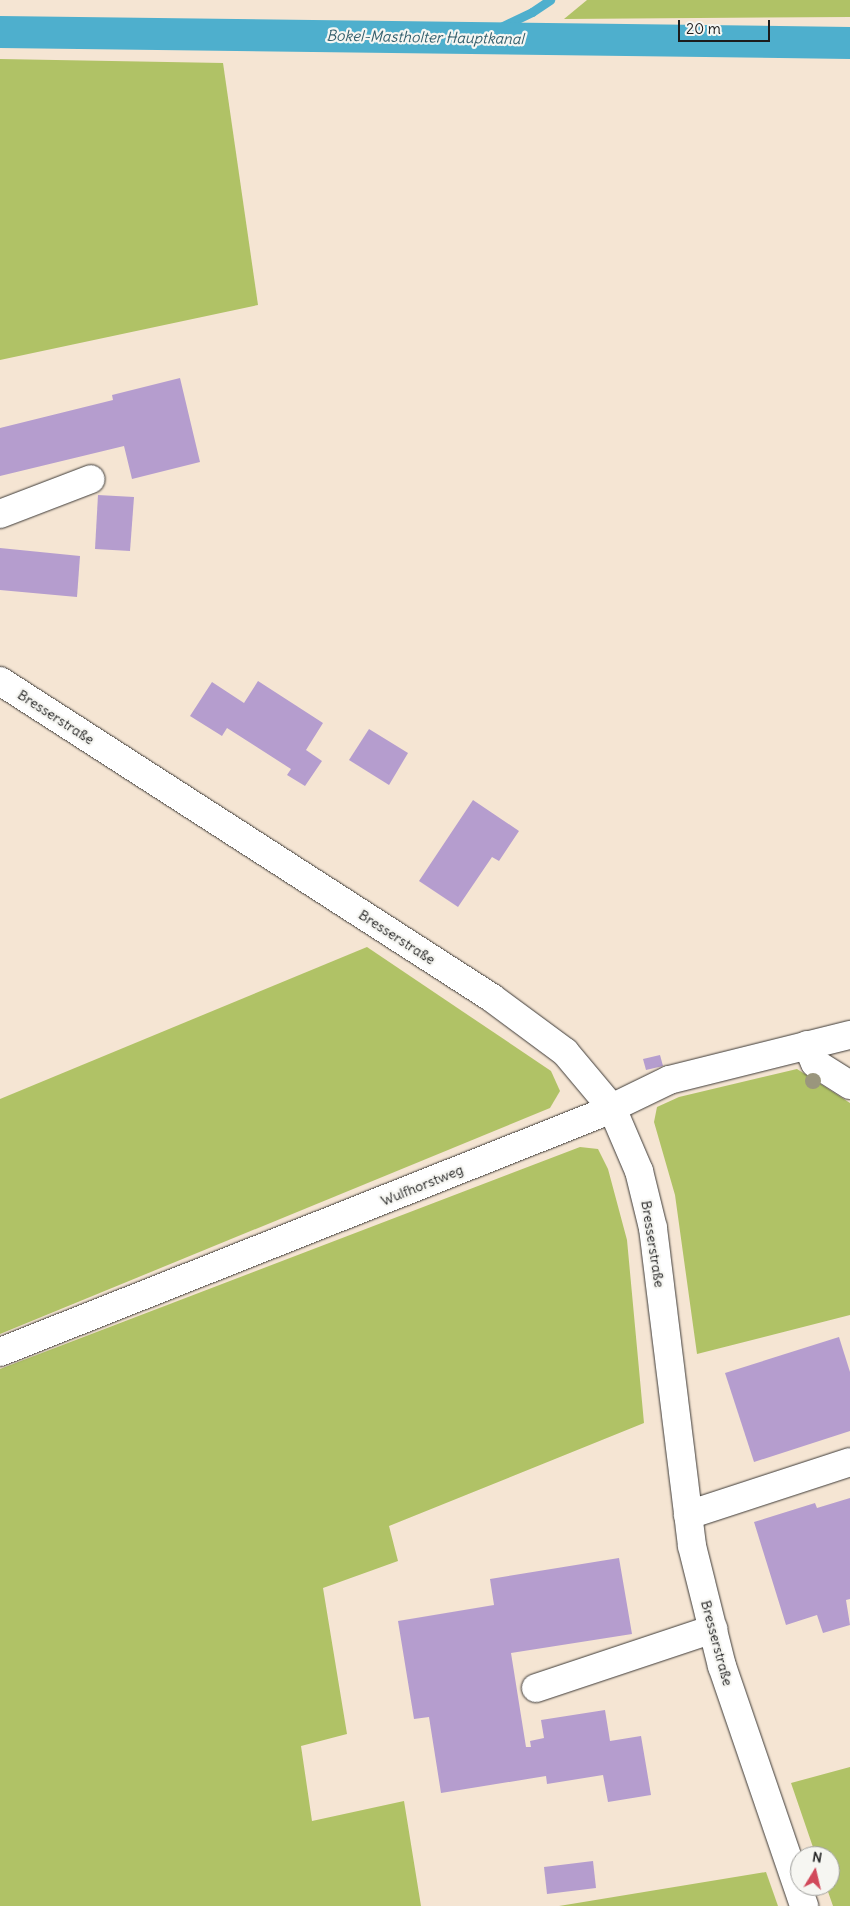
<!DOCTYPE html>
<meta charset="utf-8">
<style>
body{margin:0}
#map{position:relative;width:850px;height:1906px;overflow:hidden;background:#f5e5d3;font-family:Delius,sans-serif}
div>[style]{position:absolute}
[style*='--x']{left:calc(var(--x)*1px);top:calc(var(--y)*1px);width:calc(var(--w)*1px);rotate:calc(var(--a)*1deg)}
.green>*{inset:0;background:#b0c266}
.stream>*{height:9px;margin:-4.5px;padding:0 4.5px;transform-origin:4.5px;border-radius:4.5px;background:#4eafcd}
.canal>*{height:32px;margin:-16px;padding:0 16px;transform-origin:16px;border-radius:16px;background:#4eafcd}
.building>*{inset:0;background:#b59dce}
.roads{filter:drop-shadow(0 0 1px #3d3a37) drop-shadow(0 0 1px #3d3a37)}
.minor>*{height:28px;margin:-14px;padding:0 14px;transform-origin:14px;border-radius:14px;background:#fff}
.trees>*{width:16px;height:16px;margin:-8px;border-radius:50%;background:#9a967d}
span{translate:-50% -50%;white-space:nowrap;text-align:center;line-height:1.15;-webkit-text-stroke:4.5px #f6f6f2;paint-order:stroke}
.street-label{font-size:14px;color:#1c1c1c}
.water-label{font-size:15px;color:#325e6c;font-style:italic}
.north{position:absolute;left:790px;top:1846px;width:50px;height:50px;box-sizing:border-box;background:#f6f6f2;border:1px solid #9f9f9c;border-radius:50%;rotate:9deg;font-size:14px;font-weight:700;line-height:20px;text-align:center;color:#1c1c1c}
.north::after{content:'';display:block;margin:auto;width:18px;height:22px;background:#d1495b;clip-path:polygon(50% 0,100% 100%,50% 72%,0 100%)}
.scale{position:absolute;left:678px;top:20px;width:92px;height:22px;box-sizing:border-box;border:2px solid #1c1c1c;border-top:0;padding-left:6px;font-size:15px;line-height:18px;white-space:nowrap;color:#1c1c1c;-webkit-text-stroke:4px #f6f6f2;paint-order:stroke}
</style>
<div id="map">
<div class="green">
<i style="clip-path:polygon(587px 0,850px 0,850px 17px,564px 19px)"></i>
<i style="clip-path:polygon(0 59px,223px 63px,258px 305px,0 360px)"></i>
<i style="clip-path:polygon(367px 947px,551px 1071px,560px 1091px,550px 1108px,0 1334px,0 1099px)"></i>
<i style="clip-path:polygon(797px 1069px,850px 1103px,850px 1315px,697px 1354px,675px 1195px,654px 1122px,657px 1107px,679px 1097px)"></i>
<i style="clip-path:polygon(580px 1147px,598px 1149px,608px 1169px,627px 1240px,644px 1423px,389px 1526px,398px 1561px,323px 1588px,347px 1734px,301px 1746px,312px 1821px,404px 1801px,421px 1906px,0 1906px,0 1369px)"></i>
<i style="clip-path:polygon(850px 1767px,850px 1906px,833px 1906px,826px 1886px,830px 1886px,830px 1856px,816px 1856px,791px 1783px)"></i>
<i style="clip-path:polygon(766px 1872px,778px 1906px,559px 1906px)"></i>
</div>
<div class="stream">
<i style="--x:478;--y:38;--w:60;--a:-25.7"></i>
<i style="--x:532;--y:12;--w:22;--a:-34"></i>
</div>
<div class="canal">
<i style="--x:0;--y:32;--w:850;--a:0.74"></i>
</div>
<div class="building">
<i style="clip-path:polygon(180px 378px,200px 462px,132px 479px,124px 446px,0 476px,0 428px,113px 400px,112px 395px)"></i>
<i style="clip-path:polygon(98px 495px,134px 497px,130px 551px,95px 549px)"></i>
<i style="clip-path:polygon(0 548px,80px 556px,77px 597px,0 590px)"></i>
<i style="clip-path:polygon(258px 681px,323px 723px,306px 750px,322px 761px,305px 786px,287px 775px,291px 769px,227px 728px,222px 736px,190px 716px,212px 682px,244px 703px)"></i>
<i style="clip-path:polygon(369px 729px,408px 753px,389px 785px,349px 760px)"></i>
<i style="clip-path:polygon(473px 800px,519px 831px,499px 861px,492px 857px,458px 907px,419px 881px)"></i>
<i style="clip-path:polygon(660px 1055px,663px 1066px,646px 1070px,643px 1059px)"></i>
<i style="clip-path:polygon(839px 1337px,850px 1372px,850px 1431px,754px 1462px,725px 1373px)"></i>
<i style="clip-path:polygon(850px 1498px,850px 1599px,846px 1600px,850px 1625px,823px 1633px,817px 1615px,786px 1625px,754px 1522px,815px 1503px,817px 1508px)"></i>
<i style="clip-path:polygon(619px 1558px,632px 1634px,511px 1653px,526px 1747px,531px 1747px,530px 1741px,544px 1738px,541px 1720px,605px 1710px,610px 1741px,641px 1736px,651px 1795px,608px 1802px,603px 1775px,547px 1784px,546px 1776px,441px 1793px,429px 1717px,414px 1719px,398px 1621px,494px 1605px,490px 1579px)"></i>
<i style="clip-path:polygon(593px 1861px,596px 1888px,547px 1894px,544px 1867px)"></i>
</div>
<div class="roads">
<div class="minor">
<i style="--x:0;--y:514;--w:97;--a:-21"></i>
<i style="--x:0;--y:681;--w:585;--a:32.79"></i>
<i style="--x:492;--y:998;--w:91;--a:36.5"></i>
<i style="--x:565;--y:1052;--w:73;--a:50"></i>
<i style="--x:612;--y:1108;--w:69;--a:66.8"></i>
<i style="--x:639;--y:1171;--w:59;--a:76.2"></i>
<i style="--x:653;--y:1228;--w:320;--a:83"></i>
<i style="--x:692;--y:1546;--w:124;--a:76"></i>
<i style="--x:722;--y:1666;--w:254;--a:71.1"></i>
<i style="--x:807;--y:1045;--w:20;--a:66"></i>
<i style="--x:815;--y:1063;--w:41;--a:32.2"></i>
<i style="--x:0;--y:1352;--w:642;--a:-21.65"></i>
<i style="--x:597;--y:1115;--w:80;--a:-25.9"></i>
<i style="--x:669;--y:1080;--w:187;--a:-14"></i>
<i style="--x:688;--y:1515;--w:170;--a:-18.1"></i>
<i style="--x:536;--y:1688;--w:187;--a:-18.4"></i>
</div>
</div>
<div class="trees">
<i style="left:813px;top:1081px"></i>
</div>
<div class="street-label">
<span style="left:56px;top:717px;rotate:33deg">Bresserstraße</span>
<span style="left:397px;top:937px;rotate:33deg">Bresserstraße</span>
<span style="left:422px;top:1185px;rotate:-22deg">Wulfhorstweg</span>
<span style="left:653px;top:1244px;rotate:81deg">Bresserstraße</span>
<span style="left:717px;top:1643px;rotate:75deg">Bresserstraße</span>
</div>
<div class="water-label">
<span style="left:425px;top:37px;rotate:1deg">Bokel-Mastholter Hauptkanal</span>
</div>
<div class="north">N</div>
<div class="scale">20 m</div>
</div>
